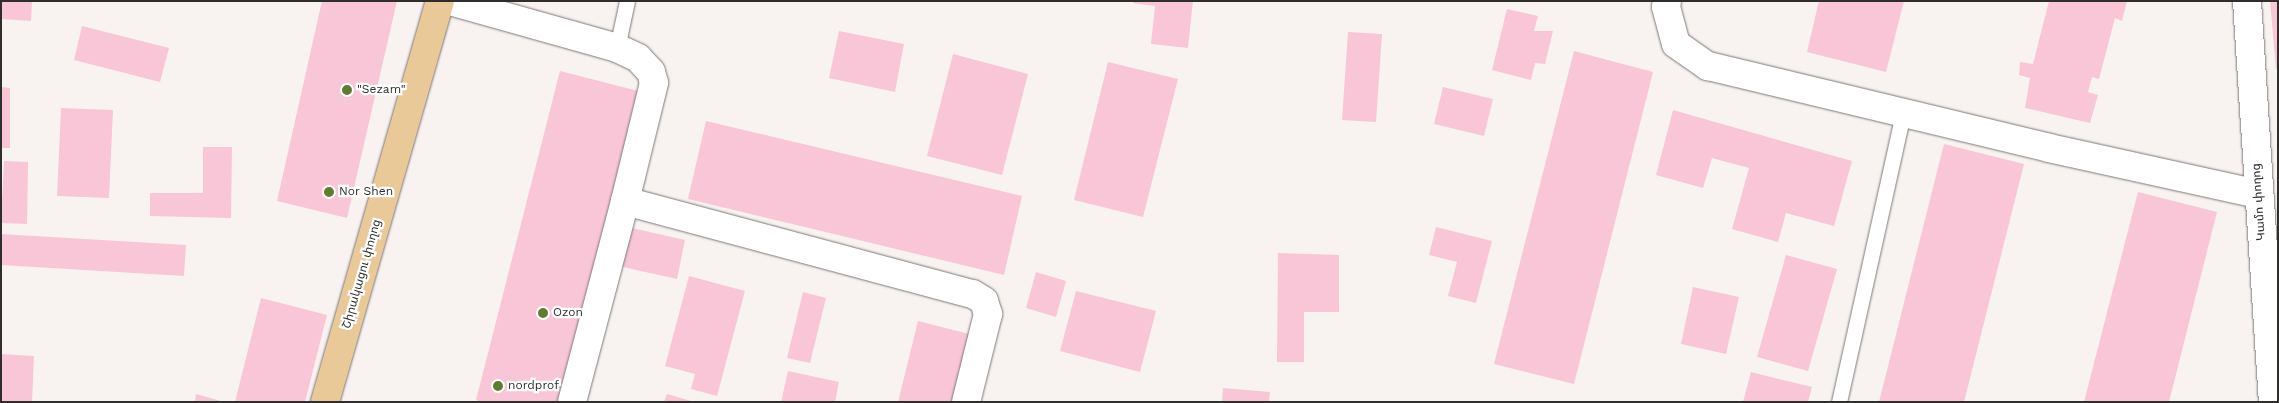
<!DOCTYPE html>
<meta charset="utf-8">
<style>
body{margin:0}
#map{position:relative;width:2279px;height:403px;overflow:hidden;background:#f8f3f1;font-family:"Work Sans","Noto Sans Armenian",sans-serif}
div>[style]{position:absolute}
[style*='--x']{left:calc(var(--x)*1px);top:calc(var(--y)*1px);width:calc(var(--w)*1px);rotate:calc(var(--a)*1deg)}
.building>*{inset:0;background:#f8c6d7}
.roads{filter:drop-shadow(0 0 1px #7c7877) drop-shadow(0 0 1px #7c7877)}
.service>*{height:15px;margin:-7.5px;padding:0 7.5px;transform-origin:7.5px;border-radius:7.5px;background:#fff}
.minor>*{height:28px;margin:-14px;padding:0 14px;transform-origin:14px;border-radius:14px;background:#fff}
.primary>*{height:28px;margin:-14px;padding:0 14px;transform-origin:14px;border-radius:14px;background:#eac998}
.dots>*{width:14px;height:14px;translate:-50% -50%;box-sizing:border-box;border:2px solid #fff;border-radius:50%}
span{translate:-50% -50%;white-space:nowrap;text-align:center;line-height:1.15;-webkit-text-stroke:4.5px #fff;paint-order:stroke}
.poi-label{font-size:12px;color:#2f2e2d}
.left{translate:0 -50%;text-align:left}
.street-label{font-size:12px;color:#2f2e2d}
.frame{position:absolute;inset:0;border:2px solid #2f2e2d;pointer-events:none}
</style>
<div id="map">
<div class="building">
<i style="clip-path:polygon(1px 1px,32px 1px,31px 21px,1px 19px)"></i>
<i style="clip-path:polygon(322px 1px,397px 1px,347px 218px,277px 201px)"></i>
<i style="clip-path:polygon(1133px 1px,1193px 1px,1188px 48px,1151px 44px,1155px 6px,1133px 3px)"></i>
<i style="clip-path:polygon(1819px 1px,1904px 1px,1886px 72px,1807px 52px)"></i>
<i style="clip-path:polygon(2049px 1px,2127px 1px,2122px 21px,2115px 18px,2099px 79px,2092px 77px,2088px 92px,2098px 95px,2090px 123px,2025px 108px,2030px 78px,2019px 75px,2020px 62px,2033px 64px)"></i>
<i style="clip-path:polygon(2270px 1px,2278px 1px,2278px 69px,2276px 69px)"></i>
<i style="clip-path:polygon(1507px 9px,1538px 16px,1534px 31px,1553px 31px,1545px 64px,1535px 63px,1531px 80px,1492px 70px)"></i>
<i style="clip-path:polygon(82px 26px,169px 48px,160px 82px,74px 60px)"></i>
<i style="clip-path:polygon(839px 31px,904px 44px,895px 92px,829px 78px)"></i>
<i style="clip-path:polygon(1348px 32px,1382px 34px,1376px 122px,1342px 120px)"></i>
<i style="clip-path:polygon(1574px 51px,1653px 72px,1574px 384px,1494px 364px)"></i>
<i style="clip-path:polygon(953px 54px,1028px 74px,1002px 175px,927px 156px)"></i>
<i style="clip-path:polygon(1108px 62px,1178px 79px,1143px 217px,1074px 200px)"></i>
<i style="clip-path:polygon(560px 71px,646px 93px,567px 402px,481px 402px,476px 400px)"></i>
<i style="clip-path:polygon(1px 87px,10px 88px,10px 148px,1px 148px)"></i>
<i style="clip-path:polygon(1443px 87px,1493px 99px,1484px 136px,1434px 124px)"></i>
<i style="clip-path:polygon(61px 108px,113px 110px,109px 198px,57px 196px)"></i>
<i style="clip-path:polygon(1673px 110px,1852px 161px,1834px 226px,1786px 213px,1778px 242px,1732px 229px,1749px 168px,1712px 158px,1703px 188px,1656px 175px)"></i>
<i style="clip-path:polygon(706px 121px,1022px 196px,1004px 275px,688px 199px)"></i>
<i style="clip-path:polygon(1944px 144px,2024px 164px,1964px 402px,1879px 402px)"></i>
<i style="clip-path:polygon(203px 147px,232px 147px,231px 218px,150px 216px,150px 193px,203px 193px)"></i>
<i style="clip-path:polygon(4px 161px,28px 162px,27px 224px,1px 223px)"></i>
<i style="clip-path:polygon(2138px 192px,2217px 212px,2169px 402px,2084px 402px)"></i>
<i style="clip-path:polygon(623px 226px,685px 240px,677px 279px,614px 265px)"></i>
<i style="clip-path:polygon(1436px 227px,1492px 241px,1476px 303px,1448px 296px,1457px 262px,1429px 255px)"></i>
<i style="clip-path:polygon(1px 234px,186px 245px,184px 276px,1px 265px)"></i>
<i style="clip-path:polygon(1278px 253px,1339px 255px,1339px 312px,1304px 312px,1304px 362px,1277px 362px)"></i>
<i style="clip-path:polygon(1786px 255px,1837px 269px,1808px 371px,1757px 357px)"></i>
<i style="clip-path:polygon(1036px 272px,1066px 281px,1056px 317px,1026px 308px)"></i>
<i style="clip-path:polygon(689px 276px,745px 291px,717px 396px,691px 389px,695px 374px,665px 366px)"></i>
<i style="clip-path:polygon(1693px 287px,1739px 297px,1726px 354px,1681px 344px)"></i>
<i style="clip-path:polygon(1076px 291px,1156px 311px,1140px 372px,1060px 351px)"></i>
<i style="clip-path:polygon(803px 292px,826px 298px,810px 363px,787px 358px)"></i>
<i style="clip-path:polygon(261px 298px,327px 315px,305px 402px,235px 402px)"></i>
<i style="clip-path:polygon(918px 321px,969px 334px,952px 402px,898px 402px)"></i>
<i style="clip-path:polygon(1px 354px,34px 356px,32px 402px,1px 402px)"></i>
<i style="clip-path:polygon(788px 371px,839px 382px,835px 402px,781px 402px)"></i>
<i style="clip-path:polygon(1751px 372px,1812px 387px,1808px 402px,1743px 402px)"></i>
<i style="clip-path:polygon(1223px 388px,1270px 392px,1269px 402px,1222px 402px)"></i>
<i style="clip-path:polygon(196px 394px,221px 401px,221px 402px,195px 402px)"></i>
<i style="clip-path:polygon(667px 394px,691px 401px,691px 402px,664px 402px)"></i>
</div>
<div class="roads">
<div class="service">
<i style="--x:617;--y:48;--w:48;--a:-78"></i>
<i style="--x:1839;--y:402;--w:295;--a:-77.5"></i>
</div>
<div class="minor">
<i style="--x:450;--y:1;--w:173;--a:15.7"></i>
<i style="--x:617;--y:48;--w:23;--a:25"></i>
<i style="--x:638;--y:58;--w:19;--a:47"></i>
<i style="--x:651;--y:72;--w:11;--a:75"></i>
<i style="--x:654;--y:83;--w:122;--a:103.8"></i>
<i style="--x:625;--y:201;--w:360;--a:15"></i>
<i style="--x:973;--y:294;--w:13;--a:32"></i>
<i style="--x:984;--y:301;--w:14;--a:73"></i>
<i style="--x:988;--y:314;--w:91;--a:104"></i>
<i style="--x:1667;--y:1;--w:6;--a:99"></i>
<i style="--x:1666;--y:7;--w:38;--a:75"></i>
<i style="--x:1676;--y:44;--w:39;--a:35"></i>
<i style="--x:1708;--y:66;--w:351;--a:13.5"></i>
<i style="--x:2049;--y:148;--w:214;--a:12.4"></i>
<i style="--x:2247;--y:1;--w:402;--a:86.3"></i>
<i style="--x:572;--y:402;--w:208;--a:-75.2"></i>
</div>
<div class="primary">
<i style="--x:325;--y:402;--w:417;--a:-74"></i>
</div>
</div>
<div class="dots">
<i style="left:347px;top:90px;background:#607c30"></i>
<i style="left:329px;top:192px;background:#607c30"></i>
<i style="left:543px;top:313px;background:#607c30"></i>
<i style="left:498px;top:386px;background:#607c30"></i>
</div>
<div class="poi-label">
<span class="left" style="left:357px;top:90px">"Sezam"</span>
<span class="left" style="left:339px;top:192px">Nor Shen</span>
<span class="left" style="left:553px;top:313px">Ozon</span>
<span class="left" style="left:508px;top:386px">nordprof</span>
</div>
<div class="street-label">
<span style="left:2259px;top:202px;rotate:-94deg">Կամո փողոց</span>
<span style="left:362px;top:274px;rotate:-74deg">Շիրակացու փողոց</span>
</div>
<div class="frame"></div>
</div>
